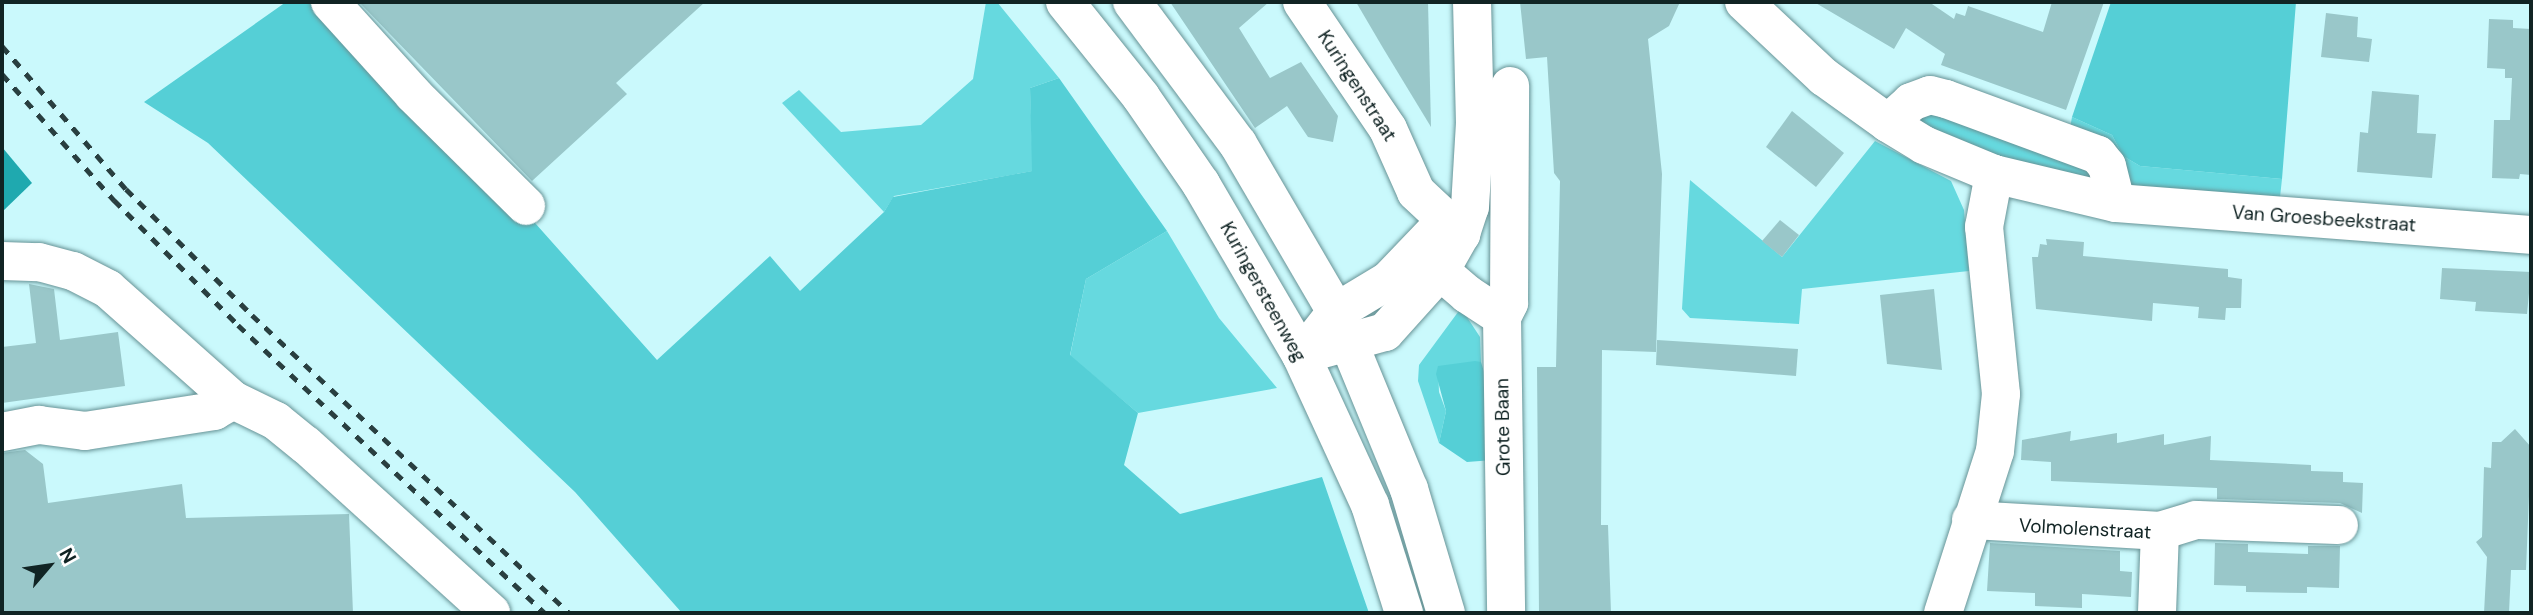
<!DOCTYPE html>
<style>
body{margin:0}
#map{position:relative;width:2533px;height:615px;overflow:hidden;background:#caf9fc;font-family:"DM Sans",sans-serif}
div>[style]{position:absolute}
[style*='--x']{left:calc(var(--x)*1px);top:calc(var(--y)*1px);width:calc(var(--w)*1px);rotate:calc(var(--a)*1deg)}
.green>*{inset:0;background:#66d9df}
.forest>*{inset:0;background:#55cfd6}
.water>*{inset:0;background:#1fa9af}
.building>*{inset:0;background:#99c7c9}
.roads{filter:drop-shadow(0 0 2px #679396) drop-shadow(0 0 2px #679396)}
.minor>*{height:38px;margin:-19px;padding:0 19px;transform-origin:19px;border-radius:19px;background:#fff}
.major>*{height:38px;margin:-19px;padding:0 19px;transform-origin:19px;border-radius:19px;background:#fff}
.rail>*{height:5px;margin-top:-2.5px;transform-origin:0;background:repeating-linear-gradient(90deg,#293f40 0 9px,transparent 0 18px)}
span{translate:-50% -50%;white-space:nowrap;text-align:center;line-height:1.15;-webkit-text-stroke:7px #fff;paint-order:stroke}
.street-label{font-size:19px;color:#112424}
.frame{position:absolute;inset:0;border:4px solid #112424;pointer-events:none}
.north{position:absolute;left:14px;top:531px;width:70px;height:70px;-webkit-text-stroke:5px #fff;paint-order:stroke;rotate:61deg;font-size:19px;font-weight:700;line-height:28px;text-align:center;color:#112424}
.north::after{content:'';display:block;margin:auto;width:24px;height:32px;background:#112424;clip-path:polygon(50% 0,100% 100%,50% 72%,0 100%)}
</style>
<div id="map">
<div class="green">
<i style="clip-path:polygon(986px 2px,997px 2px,1059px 78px,1030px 88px,1033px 171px,894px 196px,884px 212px,782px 103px,799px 90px,841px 132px,921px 125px,973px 79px)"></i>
<i style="clip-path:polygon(1918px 107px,2091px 160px,2101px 184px,2012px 165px,1912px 119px)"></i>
<i style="clip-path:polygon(2072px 117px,2112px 135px,2123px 156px,2140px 166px,2282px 179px,2280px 197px,2135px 192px,2068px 139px)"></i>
<i style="clip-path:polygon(1875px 141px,1951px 181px,1964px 210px,1969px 271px,1802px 289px,1799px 324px,1690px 318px,1682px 309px,1690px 180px,1782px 257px)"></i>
<i style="clip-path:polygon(1167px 231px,1219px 318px,1277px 388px,1138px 413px,1070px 356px,1086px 279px)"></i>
<i style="clip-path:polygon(1461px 308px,1480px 337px,1481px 362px,1438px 367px,1439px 392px,1446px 411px,1439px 443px,1418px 381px,1419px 365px)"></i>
</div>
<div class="forest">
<i style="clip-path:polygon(286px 2px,312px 2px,519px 205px,657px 360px,770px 256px,800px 291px,884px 212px,893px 197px,1032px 171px,1030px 88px,1059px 78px,1167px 231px,1086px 279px,1070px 355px,1138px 413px,1124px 465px,1180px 514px,1322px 477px,1369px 613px,682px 613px,575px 492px,208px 143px,144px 102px)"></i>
<i style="clip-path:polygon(2111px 2px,2296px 2px,2282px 179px,2140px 166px,2123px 156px,2112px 135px,2072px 117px)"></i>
<i style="clip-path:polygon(1475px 361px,1481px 362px,1485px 375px,1493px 460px,1467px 462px,1439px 443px,1446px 411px,1436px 374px,1438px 366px)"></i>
</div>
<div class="water">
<i style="clip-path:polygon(2px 147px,32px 183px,2px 212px)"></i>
</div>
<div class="building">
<i style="clip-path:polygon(359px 2px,705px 2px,616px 83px,627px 94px,532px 181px)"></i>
<i style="clip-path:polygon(1170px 2px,1269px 2px,1239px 28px,1270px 78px,1301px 62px,1338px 116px,1333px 142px,1308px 137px,1287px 106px,1255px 128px)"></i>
<i style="clip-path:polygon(1356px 2px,1428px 2px,1431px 127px,1383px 48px)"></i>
<i style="clip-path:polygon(1520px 2px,1680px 2px,1669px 26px,1648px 39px,1662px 174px,1656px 352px,1602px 350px,1601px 525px,1608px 525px,1611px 613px,1539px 613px,1537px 367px,1556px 367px,1560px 181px,1554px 173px,1547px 57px,1526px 59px)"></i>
<i style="clip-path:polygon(1814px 2px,1929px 2px,1954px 19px,1956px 13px,1965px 16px,1968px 6px,2043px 32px,2052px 2px,2104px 2px,2066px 110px,1941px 65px,1945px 54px,1906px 28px,1894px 49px)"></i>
<i style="clip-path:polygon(2326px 13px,2358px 17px,2357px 37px,2372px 39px,2369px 62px,2321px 57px)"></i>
<i style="clip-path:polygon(2489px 19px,2513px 20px,2513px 28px,2531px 29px,2531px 175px,2520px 174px,2519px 179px,2492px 178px,2494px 120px,2510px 120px,2512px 78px,2505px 78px,2505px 69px,2487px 68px)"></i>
<i style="clip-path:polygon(2372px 91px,2419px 95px,2417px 133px,2436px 134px,2432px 178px,2357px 172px,2360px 132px,2368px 133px)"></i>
<i style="clip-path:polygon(1792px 111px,1844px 153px,1816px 187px,1766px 147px)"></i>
<i style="clip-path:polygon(1780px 220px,1799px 235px,1782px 257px,1762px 241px)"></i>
<i style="clip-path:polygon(2046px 239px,2084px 242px,2083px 256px,2228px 269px,2228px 277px,2242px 279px,2241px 308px,2226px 308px,2225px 320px,2198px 318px,2199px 307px,2153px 303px,2152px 321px,2036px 309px,2032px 257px,2038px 257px,2040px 244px,2047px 245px)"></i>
<i style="clip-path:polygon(2442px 268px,2531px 272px,2527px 314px,2475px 311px,2476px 302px,2440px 299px)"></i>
<i style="clip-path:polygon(29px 284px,54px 289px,60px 340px,118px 332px,125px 386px,2px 403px,2px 347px,36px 343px)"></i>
<i style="clip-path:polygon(1934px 289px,1942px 370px,1887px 364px,1880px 295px)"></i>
<i style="clip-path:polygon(1657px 340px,1798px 349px,1796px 376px,1656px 365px)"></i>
<i style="clip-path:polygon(2515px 429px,2531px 447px,2526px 570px,2511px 570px,2509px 613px,2484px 613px,2487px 557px,2476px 542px,2482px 537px,2484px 467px,2491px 468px,2492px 442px,2501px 442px)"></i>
<i style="clip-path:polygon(2071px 431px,2070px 441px,2117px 433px,2117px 443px,2164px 434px,2164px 445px,2211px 436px,2210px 460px,2311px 465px,2311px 471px,2343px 472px,2343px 482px,2363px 483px,2362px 513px,2340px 503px,2217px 499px,2217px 488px,2051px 481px,2051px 462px,2021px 460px,2022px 440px)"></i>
<i style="clip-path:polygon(25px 450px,43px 464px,48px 503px,182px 484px,186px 518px,349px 514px,353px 613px,2px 613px,2px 453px)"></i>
<i style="clip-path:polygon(1990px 543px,2120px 551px,2120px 571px,2132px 572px,2131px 597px,2082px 594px,2082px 608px,2035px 606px,2035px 593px,1987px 591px)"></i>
<i style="clip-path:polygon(2215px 543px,2248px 544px,2248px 552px,2308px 554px,2308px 546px,2340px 546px,2339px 588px,2307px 587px,2307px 593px,2246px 592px,2246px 586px,2214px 585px)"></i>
</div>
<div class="roads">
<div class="minor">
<i style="--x:330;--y:2;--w:124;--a:47.9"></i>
<i style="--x:413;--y:94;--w:159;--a:44.7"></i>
<i style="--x:1302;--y:2;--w:153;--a:55.9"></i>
<i style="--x:1388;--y:129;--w:69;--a:66"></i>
<i style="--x:1416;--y:192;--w:62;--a:43"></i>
<i style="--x:1744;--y:2;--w:110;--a:43.2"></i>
<i style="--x:1824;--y:77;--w:79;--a:35.7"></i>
<i style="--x:1888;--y:123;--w:42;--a:31.4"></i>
<i style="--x:1924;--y:145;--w:76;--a:22.5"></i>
<i style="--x:1994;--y:174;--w:125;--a:13.4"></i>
<i style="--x:2116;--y:203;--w:416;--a:4.4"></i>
<i style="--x:1888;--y:123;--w:31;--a:-42"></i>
<i style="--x:1911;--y:102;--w:20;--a:-20"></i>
<i style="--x:1930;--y:95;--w:16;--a:14"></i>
<i style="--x:1946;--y:99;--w:162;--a:20.2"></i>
<i style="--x:2098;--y:155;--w:14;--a:51"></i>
<i style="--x:2107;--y:166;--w:38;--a:76"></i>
<i style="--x:1418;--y:252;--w:65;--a:40.6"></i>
<i style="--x:1467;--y:294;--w:42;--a:33.3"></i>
<i style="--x:1502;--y:317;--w:296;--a:89.2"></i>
<i style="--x:2;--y:261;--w:37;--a:2"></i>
<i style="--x:39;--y:262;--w:35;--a:15"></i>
<i style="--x:73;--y:271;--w:39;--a:27"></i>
<i style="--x:108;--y:289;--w:167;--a:41.6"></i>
<i style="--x:233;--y:400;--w:48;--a:26"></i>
<i style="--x:276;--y:421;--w:38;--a:39"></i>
<i style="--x:306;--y:445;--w:250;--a:42.2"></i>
<i style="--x:1502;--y:317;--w:16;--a:-63"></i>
<i style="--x:1509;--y:303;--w:217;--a:-89.7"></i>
<i style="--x:1315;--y:339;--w:34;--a:-52"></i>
<i style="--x:1336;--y:312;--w:62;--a:-31.1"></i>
<i style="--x:1389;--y:280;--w:64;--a:-46.3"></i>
<i style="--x:1301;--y:355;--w:87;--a:-15.3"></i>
<i style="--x:1385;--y:332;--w:82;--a:-48"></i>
<i style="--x:1440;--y:271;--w:43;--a:-60.4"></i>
<i style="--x:1461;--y:234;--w:28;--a:-72"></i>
<i style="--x:1470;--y:207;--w:83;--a:-86.6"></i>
<i style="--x:1475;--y:124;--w:122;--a:-91.4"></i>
<i style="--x:2;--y:432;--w:38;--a:-11"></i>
<i style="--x:39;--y:425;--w:46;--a:7.4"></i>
<i style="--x:85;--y:431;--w:131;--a:-8.8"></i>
<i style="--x:214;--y:411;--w:22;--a:-30"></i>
<i style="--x:1971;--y:520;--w:189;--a:3.3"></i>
<i style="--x:2160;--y:531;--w:82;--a:92.1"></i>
<i style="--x:2160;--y:531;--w:38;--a:-17"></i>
<i style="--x:2196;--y:520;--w:143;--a:2"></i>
<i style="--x:1943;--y:613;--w:170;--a:-72.2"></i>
<i style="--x:1995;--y:451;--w:57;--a:-84"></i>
<i style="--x:2001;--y:394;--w:168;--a:-95.8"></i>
<i style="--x:1984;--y:227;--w:54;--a:-79.3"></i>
</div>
<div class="major">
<i style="--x:1065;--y:2;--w:122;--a:51.3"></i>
<i style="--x:1141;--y:97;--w:106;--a:55.4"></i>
<i style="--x:1201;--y:184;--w:198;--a:59.7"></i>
<i style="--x:1301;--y:355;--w:165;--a:65.3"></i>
<i style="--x:1370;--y:505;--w:113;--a:72.5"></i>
<i style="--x:1132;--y:2;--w:177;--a:53.3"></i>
<i style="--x:1238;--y:144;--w:194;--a:59.7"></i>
<i style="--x:1336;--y:312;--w:191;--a:67.6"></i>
<i style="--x:1409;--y:489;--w:129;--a:73.4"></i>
</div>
</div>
<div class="rail">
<i style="--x:2;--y:46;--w:189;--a:49.1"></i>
<i style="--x:126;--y:189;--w:178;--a:45"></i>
<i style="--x:252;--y:315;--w:435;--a:43.2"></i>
<i style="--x:2;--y:74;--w:169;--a:48.4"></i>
<i style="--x:114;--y:200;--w:176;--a:45.2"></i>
<i style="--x:238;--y:325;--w:421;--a:43.2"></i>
</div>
<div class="street-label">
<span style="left:1357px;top:86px;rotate:57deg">Kuringenstraat</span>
<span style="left:2324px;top:219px;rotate:4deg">Van Groesbeekstraat</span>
<span style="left:1263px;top:292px;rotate:61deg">Kuringersteenweg</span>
<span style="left:1503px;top:427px;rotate:-91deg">Grote Baan</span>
<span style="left:2085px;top:529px;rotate:3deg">Volmolenstraat</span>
</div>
<div class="frame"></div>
<div class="north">N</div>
</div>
